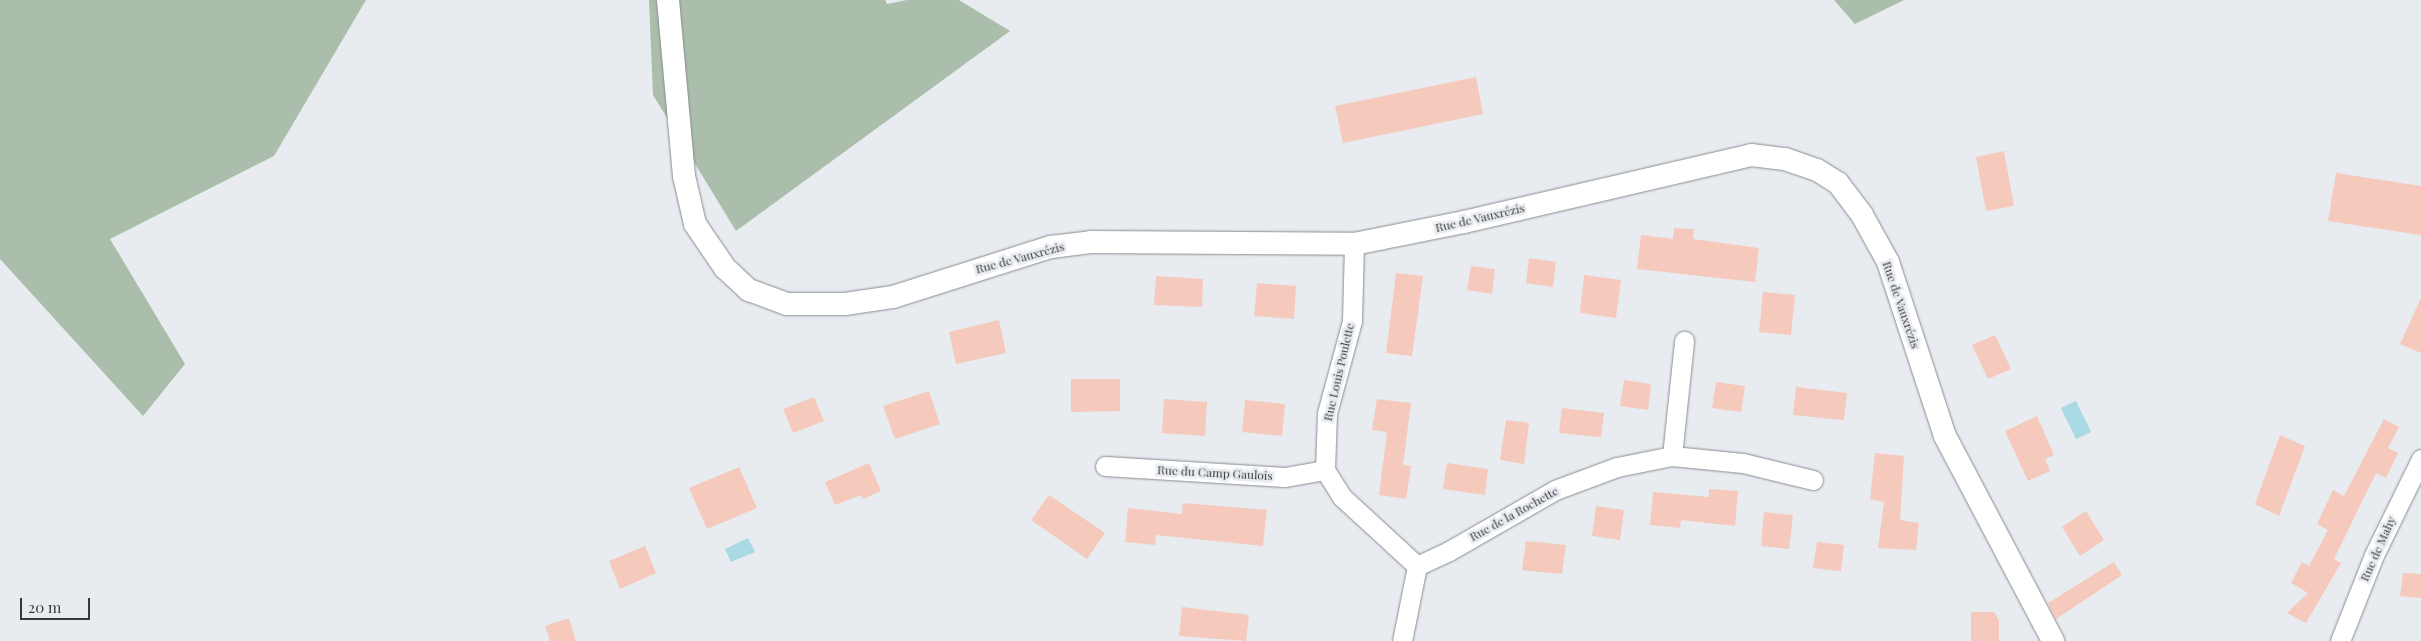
<!DOCTYPE html>
<meta charset="utf-8">
<style>
body{margin:0}
#map{position:relative;width:2421px;height:641px;overflow:hidden;background:#e8ebf0;font-family:"Playfair Display",serif}
div>[style]{position:absolute}
[style*='--x']{left:calc(var(--x)*1px);top:calc(var(--y)*1px);width:calc(var(--w)*1px);rotate:calc(var(--a)*1deg)}
.green>*{inset:0;background:#abbeab}
.water>*{inset:0;background:#a9dae4}
.building>*{inset:0;background:#f5cabc}
.roads{filter:drop-shadow(0 0 1px #898c90) drop-shadow(0 0 1px #898c90)}
.minor>*{height:19px;margin:-9.5px;padding:0 9.5px;transform-origin:9.5px;border-radius:9.5px;background:#fff}
.tertiary>*{height:22px;margin:-11px;padding:0 11px;transform-origin:11px;border-radius:11px;background:#fff}
span{translate:-50% -50%;white-space:nowrap;text-align:center;line-height:1.15;-webkit-text-stroke:5px #e8ebf0;paint-order:stroke}
.street-label{font-size:12px;color:#37383a}
.scale{position:absolute;left:20px;top:598px;width:70px;height:22px;box-sizing:border-box;border:2px solid #37383a;border-top:0;padding-left:6px;font-size:15px;line-height:18px;white-space:nowrap;color:#37383a;-webkit-text-stroke:4px #e8ebf0;paint-order:stroke}
</style>
<div id="map">
<div class="green">
<i style="clip-path:polygon(0 0,366px 0,274px 156px,110px 239px,185px 364px,143px 416px,0 259px)"></i>
<i style="clip-path:polygon(649px 0,885px 0,887px 4px,907px 0,959px 0,1010px 31px,736px 231px,653px 95px)"></i>
<i style="clip-path:polygon(1834px 0,1904px 0,1855px 24px)"></i>
</div>
<div class="water">
<i style="clip-path:polygon(2076px 401px,2091px 432px,2076px 439px,2061px 408px)"></i>
<i style="clip-path:polygon(748px 538px,755px 552px,731px 562px,725px 549px)"></i>
</div>
<div class="building">
<i style="clip-path:polygon(1476px 77px,1483px 114px,1343px 143px,1335px 106px)"></i>
<i style="clip-path:polygon(2004px 151px,2014px 206px,1986px 211px,1976px 157px)"></i>
<i style="clip-path:polygon(2336px 173px,2421px 186px,2421px 235px,2328px 221px)"></i>
<i style="clip-path:polygon(1674px 228px,1694px 229px,1693px 239px,1759px 248px,1755px 282px,1637px 269px,1641px 235px,1673px 239px)"></i>
<i style="clip-path:polygon(1529px 258px,1556px 262px,1553px 287px,1526px 283px)"></i>
<i style="clip-path:polygon(1471px 266px,1495px 269px,1492px 294px,1467px 290px)"></i>
<i style="clip-path:polygon(1396px 273px,1423px 276px,1412px 356px,1386px 353px)"></i>
<i style="clip-path:polygon(1584px 275px,1621px 280px,1616px 318px,1580px 313px)"></i>
<i style="clip-path:polygon(1156px 276px,1203px 279px,1202px 307px,1154px 305px)"></i>
<i style="clip-path:polygon(1257px 283px,1296px 286px,1294px 319px,1254px 316px)"></i>
<i style="clip-path:polygon(1763px 292px,1795px 295px,1791px 335px,1759px 332px)"></i>
<i style="clip-path:polygon(2421px 298px,2421px 353px,2400px 344px)"></i>
<i style="clip-path:polygon(999px 320px,1006px 353px,956px 364px,949px 332px)"></i>
<i style="clip-path:polygon(1995px 335px,2011px 369px,1988px 379px,1972px 345px)"></i>
<i style="clip-path:polygon(1071px 379px,1120px 379px,1120px 411px,1071px 412px)"></i>
<i style="clip-path:polygon(1624px 380px,1651px 384px,1648px 410px,1620px 406px)"></i>
<i style="clip-path:polygon(1716px 382px,1745px 386px,1741px 412px,1712px 408px)"></i>
<i style="clip-path:polygon(1796px 387px,1847px 393px,1844px 420px,1793px 415px)"></i>
<i style="clip-path:polygon(929px 391px,940px 424px,895px 439px,883px 406px)"></i>
<i style="clip-path:polygon(814px 397px,824px 421px,793px 433px,783px 409px)"></i>
<i style="clip-path:polygon(1164px 399px,1207px 402px,1205px 436px,1162px 433px)"></i>
<i style="clip-path:polygon(1377px 399px,1411px 403px,1403px 465px,1411px 466px,1406px 499px,1379px 495px,1387px 432px,1372px 430px)"></i>
<i style="clip-path:polygon(1245px 400px,1285px 404px,1282px 436px,1242px 432px)"></i>
<i style="clip-path:polygon(1562px 408px,1604px 413px,1601px 437px,1559px 433px)"></i>
<i style="clip-path:polygon(2037px 416px,2054px 455px,2045px 459px,2050px 471px,2028px 481px,2005px 431px)"></i>
<i style="clip-path:polygon(2384px 419px,2399px 427px,2388px 448px,2398px 453px,2386px 478px,2376px 473px,2334px 559px,2341px 563px,2306px 623px,2287px 613px,2308px 593px,2291px 583px,2302px 562px,2309px 566px,2328px 530px,2317px 524px,2333px 490px,2344px 496px)"></i>
<i style="clip-path:polygon(1506px 420px,1529px 423px,1524px 464px,1500px 460px)"></i>
<i style="clip-path:polygon(2280px 435px,2305px 446px,2279px 516px,2255px 504px)"></i>
<i style="clip-path:polygon(1875px 453px,1904px 456px,1900px 520px,1919px 523px,1916px 550px,1878px 548px,1884px 502px,1870px 499px)"></i>
<i style="clip-path:polygon(869px 463px,881px 491px,863px 499px,861px 495px,835px 505px,825px 482px)"></i>
<i style="clip-path:polygon(1447px 463px,1488px 469px,1485px 495px,1443px 489px)"></i>
<i style="clip-path:polygon(739px 467px,757px 508px,707px 529px,689px 488px)"></i>
<i style="clip-path:polygon(1709px 489px,1738px 491px,1735px 526px,1681px 520px,1680px 528px,1650px 525px,1653px 492px,1709px 497px)"></i>
<i style="clip-path:polygon(1049px 495px,1105px 533px,1087px 559px,1031px 520px)"></i>
<i style="clip-path:polygon(1183px 503px,1267px 510px,1263px 546px,1156px 535px,1155px 545px,1125px 542px,1128px 508px,1182px 514px)"></i>
<i style="clip-path:polygon(1596px 506px,1624px 510px,1620px 540px,1592px 536px)"></i>
<i style="clip-path:polygon(2086px 511px,2104px 540px,2080px 556px,2062px 527px)"></i>
<i style="clip-path:polygon(1764px 512px,1793px 515px,1789px 549px,1761px 546px)"></i>
<i style="clip-path:polygon(1526px 541px,1566px 545px,1562px 574px,1522px 570px)"></i>
<i style="clip-path:polygon(1817px 542px,1844px 545px,1841px 571px,1813px 568px)"></i>
<i style="clip-path:polygon(645px 546px,656px 573px,620px 589px,609px 561px)"></i>
<i style="clip-path:polygon(2114px 562px,2122px 575px,2056px 619px,2048px 603px)"></i>
<i style="clip-path:polygon(2403px 573px,2421px 574px,2421px 598px,2400px 596px)"></i>
<i style="clip-path:polygon(1182px 607px,1249px 615px,1246px 641px,1179px 636px)"></i>
<i style="clip-path:polygon(1971px 612px,1994px 612px,1999px 620px,1999px 641px,1971px 641px)"></i>
<i style="clip-path:polygon(569px 618px,576px 641px,550px 641px,545px 626px)"></i>
</div>
<div class="roads">
<div class="minor">
<i style="--x:1354;--y:244;--w:77;--a:91.5"></i>
<i style="--x:1352;--y:321;--w:95;--a:105.2"></i>
<i style="--x:1327;--y:413;--w:57;--a:92"></i>
<i style="--x:1325;--y:470;--w:32;--a:58"></i>
<i style="--x:1342;--y:497;--w:102;--a:42.6"></i>
<i style="--x:1417;--y:566;--w:76;--a:101.3"></i>
<i style="--x:1672;--y:456;--w:116;--a:-84"></i>
<i style="--x:1105;--y:466;--w:180;--a:3.5"></i>
<i style="--x:1285;--y:477;--w:41;--a:-9.9"></i>
<i style="--x:1417;--y:566;--w:35;--a:-25"></i>
<i style="--x:1449;--y:551;--w:122;--a:-29.9"></i>
<i style="--x:1555;--y:490;--w:66;--a:-20.4"></i>
<i style="--x:1617;--y:467;--w:56;--a:-11.3"></i>
<i style="--x:1672;--y:456;--w:71;--a:5.6"></i>
<i style="--x:1743;--y:463;--w:72;--a:13.7"></i>
<i style="--x:2340;--y:641;--w:92;--a:-68.4"></i>
<i style="--x:2374;--y:555;--w:107;--a:-63.9"></i>
</div>
<div class="tertiary">
<i style="--x:668;--y:0;--w:177;--a:84.8"></i>
<i style="--x:684;--y:176;--w:49;--a:77.1"></i>
<i style="--x:695;--y:224;--w:53;--a:55.7"></i>
<i style="--x:725;--y:268;--w:33;--a:43"></i>
<i style="--x:749;--y:290;--w:40;--a:20.2"></i>
<i style="--x:787;--y:304;--w:58;--a:0"></i>
<i style="--x:845;--y:304;--w:49;--a:-8.3"></i>
<i style="--x:893;--y:297;--w:166;--a:-17.6"></i>
<i style="--x:1051;--y:247;--w:40;--a:-7.1"></i>
<i style="--x:1091;--y:242;--w:263;--a:0.4"></i>
<i style="--x:1354;--y:244;--w:112;--a:-11.3"></i>
<i style="--x:1464;--y:222;--w:295;--a:-13.1"></i>
<i style="--x:1751;--y:155;--w:34;--a:7"></i>
<i style="--x:1785;--y:159;--w:34;--a:19"></i>
<i style="--x:1817;--y:170;--w:25;--a:32"></i>
<i style="--x:1838;--y:183;--w:40;--a:53"></i>
<i style="--x:1862;--y:215;--w:54;--a:61"></i>
<i style="--x:1888;--y:262;--w:183;--a:71.9"></i>
<i style="--x:1945;--y:436;--w:232;--a:62.2"></i>
</div>
</div>
<div class="street-label">
<span style="left:1480px;top:218px;rotate:-13deg">Rue de Vauxrézis</span>
<span style="left:1020px;top:258px;rotate:-15deg">Rue de Vauxrézis</span>
<span style="left:1901px;top:305px;rotate:71deg">Rue de Vauxrézis</span>
<span style="left:1339px;top:372px;rotate:-77deg">Rue Louis Poulette</span>
<span style="left:1215px;top:473px;rotate:3deg">Rue du Camp Gaulois</span>
<span style="left:1514px;top:514px;rotate:-29deg">Rue de la Rochette</span>
<span style="left:2378px;top:549px;rotate:-66deg">Rue de Mahy</span>
</div>
<div class="scale">20 m</div>
</div>
